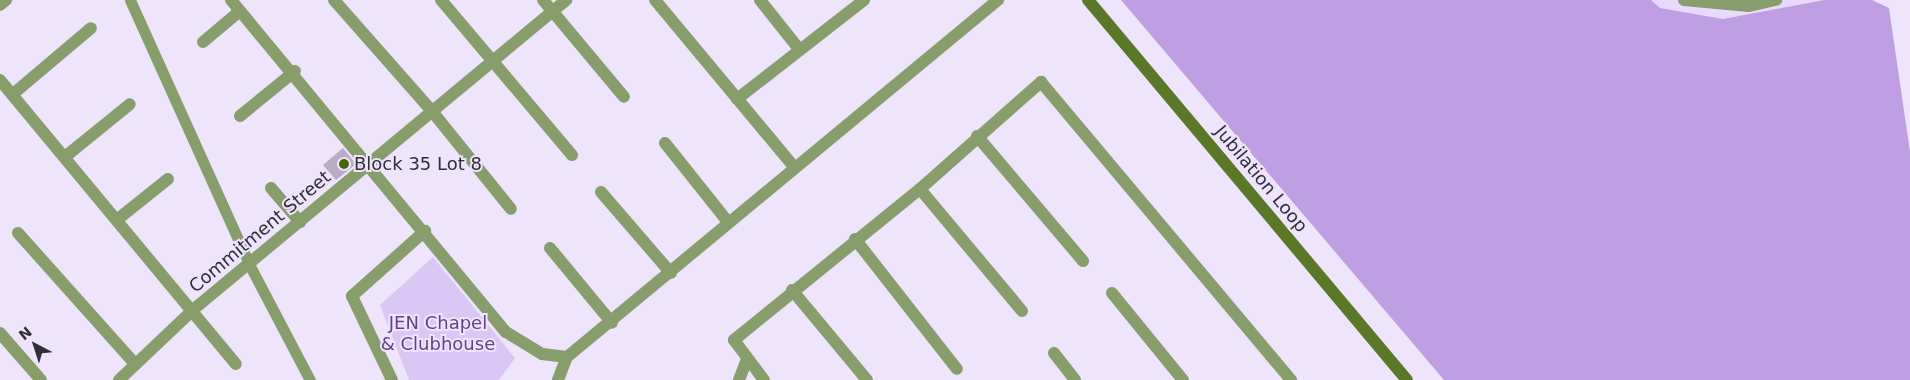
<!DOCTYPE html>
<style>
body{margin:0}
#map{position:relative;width:1910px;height:380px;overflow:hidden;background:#eee4fb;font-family:"DejaVu Sans",sans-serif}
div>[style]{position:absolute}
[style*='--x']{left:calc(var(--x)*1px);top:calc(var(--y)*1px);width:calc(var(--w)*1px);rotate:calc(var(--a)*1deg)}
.built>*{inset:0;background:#e9d9fd}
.green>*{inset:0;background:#dbc7f3}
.forest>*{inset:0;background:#bf9ee4}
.building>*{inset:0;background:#b8acc7}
.lane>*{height:11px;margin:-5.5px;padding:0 5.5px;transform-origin:5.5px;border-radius:5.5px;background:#889d6c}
.street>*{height:12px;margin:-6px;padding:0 6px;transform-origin:6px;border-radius:6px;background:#889d6c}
.secondary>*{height:12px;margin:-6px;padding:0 6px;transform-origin:6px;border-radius:6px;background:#5b7829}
.dots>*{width:14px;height:14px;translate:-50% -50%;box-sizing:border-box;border:2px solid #eee4fb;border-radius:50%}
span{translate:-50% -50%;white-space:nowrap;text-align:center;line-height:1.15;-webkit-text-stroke:4px #eee4fb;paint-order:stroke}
.poi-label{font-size:18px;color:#322d38}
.left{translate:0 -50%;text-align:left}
.street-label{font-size:18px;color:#322d38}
.park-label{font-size:18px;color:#673d8f}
.north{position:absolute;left:10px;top:320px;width:50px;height:50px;-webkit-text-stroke:4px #eee4fb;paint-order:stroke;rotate:320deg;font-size:14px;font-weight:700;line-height:20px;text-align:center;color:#322d38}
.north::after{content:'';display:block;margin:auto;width:18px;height:22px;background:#322d38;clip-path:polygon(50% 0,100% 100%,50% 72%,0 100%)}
</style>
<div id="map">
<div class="built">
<i style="clip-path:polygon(1651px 0,1824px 0,1723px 19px,1660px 8px)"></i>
</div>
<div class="green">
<i style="clip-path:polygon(433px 257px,515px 358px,499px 380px,409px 380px,380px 305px)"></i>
</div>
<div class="forest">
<i style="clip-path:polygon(1121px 0,1651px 0,1660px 8px,1723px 19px,1824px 0,1872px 0,1889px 8px,1910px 152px,1910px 380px,1444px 380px)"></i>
</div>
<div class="building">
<i style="clip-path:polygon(343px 148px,356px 164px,336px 180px,323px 165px)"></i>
</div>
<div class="lane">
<i style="--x:130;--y:0;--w:290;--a:65.7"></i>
<i style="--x:249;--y:264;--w:131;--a:62.3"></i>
</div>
<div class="street">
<i style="--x:231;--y:0;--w:431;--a:50.4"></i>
<i style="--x:506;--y:332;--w:42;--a:31.4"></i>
<i style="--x:542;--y:354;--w:25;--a:7"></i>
<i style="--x:567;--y:357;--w:560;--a:-39.64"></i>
<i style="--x:334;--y:0;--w:147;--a:48.6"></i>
<i style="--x:431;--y:110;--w:127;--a:51.1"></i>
<i style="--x:441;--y:0;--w:203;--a:49.8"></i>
<i style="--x:543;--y:0;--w:126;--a:50.1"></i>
<i style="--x:655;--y:0;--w:217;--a:50.2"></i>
<i style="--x:760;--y:0;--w:63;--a:51.5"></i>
<i style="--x:1684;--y:0;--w:65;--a:5.3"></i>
<i style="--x:1749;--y:6;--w:28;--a:-13"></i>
<i style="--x:0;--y:5;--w:8;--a:-40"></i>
<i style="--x:203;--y:42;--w:48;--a:-40"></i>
<i style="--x:0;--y:80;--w:369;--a:50.3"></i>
<i style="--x:13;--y:94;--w:102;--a:-40.2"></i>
<i style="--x:737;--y:99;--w:161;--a:-37.9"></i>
<i style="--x:240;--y:116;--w:71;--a:-39.3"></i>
<i style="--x:977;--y:136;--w:164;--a:49.7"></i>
<i style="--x:665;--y:143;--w:101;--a:51.4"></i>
<i style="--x:66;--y:156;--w:82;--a:-39.1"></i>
<i style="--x:271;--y:188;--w:45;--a:49.5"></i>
<i style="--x:920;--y:189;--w:159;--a:50.1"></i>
<i style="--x:601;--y:192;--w:107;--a:49.2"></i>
<i style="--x:118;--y:219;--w:64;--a:-38.7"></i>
<i style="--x:18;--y:233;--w:176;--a:48.2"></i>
<i style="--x:855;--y:239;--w:165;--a:51.9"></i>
<i style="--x:550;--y:248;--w:97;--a:50.4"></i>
<i style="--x:792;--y:290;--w:117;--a:50.2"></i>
<i style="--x:1112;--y:293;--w:112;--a:50.8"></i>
<i style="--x:0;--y:333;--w:62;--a:48.9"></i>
<i style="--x:1054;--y:353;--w:34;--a:52"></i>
<i style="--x:119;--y:380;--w:103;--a:-43.4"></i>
<i style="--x:194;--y:309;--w:484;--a:-39.7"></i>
<i style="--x:392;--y:380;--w:93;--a:-115.5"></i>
<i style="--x:352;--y:296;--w:98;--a:-41.7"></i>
<i style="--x:558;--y:380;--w:25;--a:-69"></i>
<i style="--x:739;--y:380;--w:22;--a:-69"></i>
<i style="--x:764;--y:380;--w:50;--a:-126.9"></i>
<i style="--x:734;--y:340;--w:240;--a:-39.1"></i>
<i style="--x:920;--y:189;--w:162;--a:-41.5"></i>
<i style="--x:1041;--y:82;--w:389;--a:50"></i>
</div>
<div class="secondary">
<i style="--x:1088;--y:0;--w:496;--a:50"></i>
</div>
<div class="dots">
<i style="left:344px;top:164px;background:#476111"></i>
</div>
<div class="poi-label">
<span class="left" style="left:354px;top:164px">Block 35 Lot 8</span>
</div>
<div class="street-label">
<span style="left:1261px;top:179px;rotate:50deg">Jubilation Loop</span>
<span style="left:260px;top:232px;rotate:-40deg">Commitment Street</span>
</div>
<div class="park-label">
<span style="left:438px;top:334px">JEN Chapel<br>&amp; Clubhouse</span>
</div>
<div class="north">N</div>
</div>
